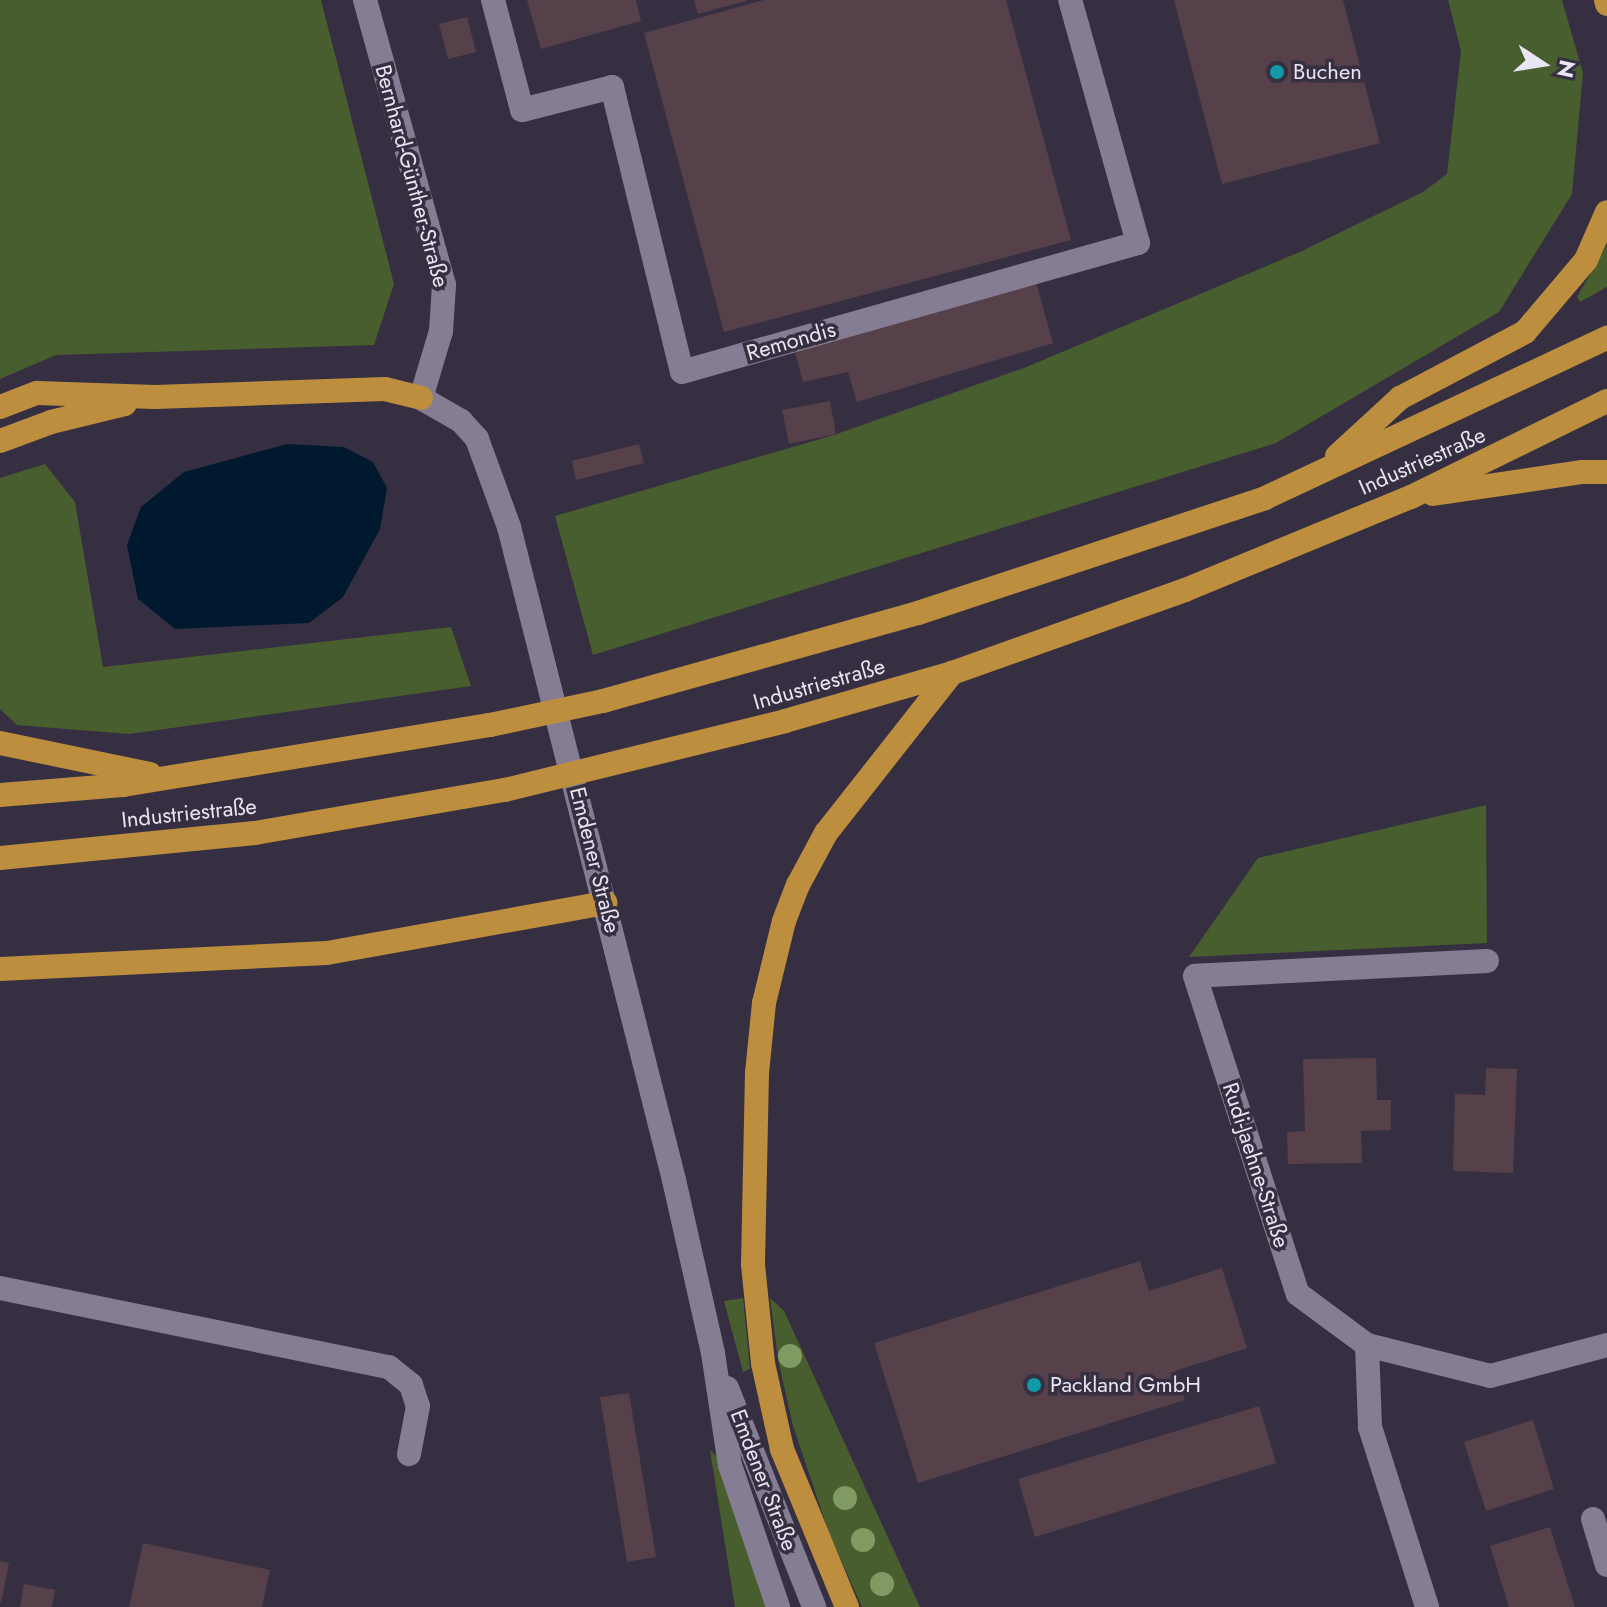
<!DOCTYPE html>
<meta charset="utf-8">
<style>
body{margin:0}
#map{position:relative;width:1607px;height:1607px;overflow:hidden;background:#362f42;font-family:Jost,sans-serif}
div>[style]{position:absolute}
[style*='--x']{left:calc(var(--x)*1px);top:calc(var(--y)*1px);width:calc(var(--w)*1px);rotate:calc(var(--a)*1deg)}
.green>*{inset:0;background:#495e2e}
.water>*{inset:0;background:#01192e}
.building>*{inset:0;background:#564049}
.minor>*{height:24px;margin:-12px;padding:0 12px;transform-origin:12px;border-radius:12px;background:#857d93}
.highway>*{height:24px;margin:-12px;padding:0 12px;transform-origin:12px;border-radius:12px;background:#bc8e3e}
.trees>*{width:24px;height:24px;margin:-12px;border-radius:50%;background:#809a61}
.dots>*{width:22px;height:22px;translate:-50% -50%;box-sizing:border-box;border:4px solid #362f42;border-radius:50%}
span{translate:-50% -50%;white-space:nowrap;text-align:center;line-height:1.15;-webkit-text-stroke:7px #362f42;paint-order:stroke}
.poi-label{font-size:22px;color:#eae5f2}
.left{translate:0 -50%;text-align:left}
.street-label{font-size:22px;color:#eae5f2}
.north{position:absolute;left:1503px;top:24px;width:80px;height:80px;-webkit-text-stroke:6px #362f42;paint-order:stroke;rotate:102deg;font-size:22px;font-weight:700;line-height:32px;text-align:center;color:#eae5f2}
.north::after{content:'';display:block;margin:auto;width:28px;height:36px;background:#eae5f2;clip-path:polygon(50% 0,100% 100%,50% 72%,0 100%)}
</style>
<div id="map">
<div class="green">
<i style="clip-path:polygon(0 0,321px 0,394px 284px,374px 345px,56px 355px,0 379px)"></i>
<i style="clip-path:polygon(1448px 0,1562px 0,1583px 73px,1572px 194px,1499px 312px,1276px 443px,593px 655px,555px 516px,834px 435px,1024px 368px,1302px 251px,1423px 192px,1447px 174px,1461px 51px)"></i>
<i style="clip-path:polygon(1607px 245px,1607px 287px,1580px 302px,1577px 297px)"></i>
<i style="clip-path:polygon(45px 464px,75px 502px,103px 667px,451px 627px,471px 686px,129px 734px,17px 725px,0 709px,0 478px)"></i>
<i style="clip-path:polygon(1486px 805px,1487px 943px,1189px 957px,1258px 858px)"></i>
<i style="clip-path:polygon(743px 1298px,750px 1369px,743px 1372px,724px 1301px)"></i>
<i style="clip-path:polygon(770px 1298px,784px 1311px,920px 1607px,862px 1607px,829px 1533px,793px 1426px,778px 1359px)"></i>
<i style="clip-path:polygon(710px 1450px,717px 1456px,767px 1607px,735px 1607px)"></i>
</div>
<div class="water">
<i style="clip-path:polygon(287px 444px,344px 447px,373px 462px,387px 488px,380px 529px,343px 597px,309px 623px,175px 629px,138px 599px,127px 545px,141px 507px,184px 472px)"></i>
</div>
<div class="building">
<i style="clip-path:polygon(527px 0,636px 0,641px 21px,541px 49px)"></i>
<i style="clip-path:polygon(694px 0,746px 0,746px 1px,698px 14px)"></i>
<i style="clip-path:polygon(764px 0,1006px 0,1071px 240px,724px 332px,644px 33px)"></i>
<i style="clip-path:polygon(1174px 0,1343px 0,1380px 143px,1222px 184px)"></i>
<i style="clip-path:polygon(467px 17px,476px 52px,448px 59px,439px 24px)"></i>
<i style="clip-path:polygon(1036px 282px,1053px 343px,857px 402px,848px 372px,803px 382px,794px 349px)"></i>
<i style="clip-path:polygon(830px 401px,836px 434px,789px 444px,782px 410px)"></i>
<i style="clip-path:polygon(639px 444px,644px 463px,576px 480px,572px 461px)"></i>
<i style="clip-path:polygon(1376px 1058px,1377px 1100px,1391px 1100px,1391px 1130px,1361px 1131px,1362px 1163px,1288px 1164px,1287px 1132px,1305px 1131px,1303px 1059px)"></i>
<i style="clip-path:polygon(1486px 1068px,1517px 1069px,1513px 1173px,1453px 1171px,1455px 1094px,1485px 1095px)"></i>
<i style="clip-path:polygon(1140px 1261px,1149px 1291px,1222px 1268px,1247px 1348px,1175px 1371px,1185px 1400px,918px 1483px,874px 1343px)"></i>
<i style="clip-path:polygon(629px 1393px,656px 1557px,627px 1562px,600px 1397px)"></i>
<i style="clip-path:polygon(1259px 1406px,1276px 1463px,1035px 1537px,1018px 1479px)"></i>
<i style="clip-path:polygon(1533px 1420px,1554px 1489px,1486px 1511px,1464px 1442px)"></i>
<i style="clip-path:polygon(1550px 1527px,1575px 1607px,1509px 1607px,1490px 1546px)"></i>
<i style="clip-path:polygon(143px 1543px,270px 1570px,262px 1607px,129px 1607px)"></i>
<i style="clip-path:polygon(0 1561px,9px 1563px,1px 1603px,0 1602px)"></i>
<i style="clip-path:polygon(24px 1584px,55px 1590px,52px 1607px,20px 1607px)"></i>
</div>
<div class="minor">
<i style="--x:365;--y:0;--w:296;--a:74.5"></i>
<i style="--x:444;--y:285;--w:46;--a:93.7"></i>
<i style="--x:441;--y:331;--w:70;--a:106.6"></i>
<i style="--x:421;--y:398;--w:46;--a:29.9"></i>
<i style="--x:461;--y:421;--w:24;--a:48"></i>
<i style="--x:477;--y:439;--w:94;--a:70"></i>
<i style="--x:509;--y:527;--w:674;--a:75.82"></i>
<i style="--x:674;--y:1180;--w:177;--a:77.3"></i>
<i style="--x:713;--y:1353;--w:113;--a:81.4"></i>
<i style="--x:730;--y:1465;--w:150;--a:71.3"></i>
<i style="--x:493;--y:0;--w:114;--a:75.2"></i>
<i style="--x:522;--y:110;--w:93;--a:-14.3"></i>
<i style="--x:612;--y:87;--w:293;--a:76.2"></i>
<i style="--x:682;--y:372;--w:474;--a:-15.8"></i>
<i style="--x:1138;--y:243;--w:252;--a:-105.6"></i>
<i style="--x:1487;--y:961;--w:292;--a:177.1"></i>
<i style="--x:1195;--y:976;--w:334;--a:72.1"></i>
<i style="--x:1298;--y:1294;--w:86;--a:36.5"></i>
<i style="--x:1367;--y:1345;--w:127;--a:14.1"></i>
<i style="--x:1490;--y:1376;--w:121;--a:-14.8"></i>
<i style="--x:0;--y:1288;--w:397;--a:11.5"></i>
<i style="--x:389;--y:1367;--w:28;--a:39"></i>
<i style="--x:411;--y:1385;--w:22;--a:72"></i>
<i style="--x:418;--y:1406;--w:49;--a:100.6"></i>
<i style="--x:1367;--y:1345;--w:82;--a:87.9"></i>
<i style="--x:1370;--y:1427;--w:189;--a:72.4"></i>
<i style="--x:727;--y:1388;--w:236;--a:68.3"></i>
<i style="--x:1593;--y:1519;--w:48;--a:73.1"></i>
</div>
<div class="highway">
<i style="--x:1606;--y:0;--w:4;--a:76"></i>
<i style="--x:0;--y:407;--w:40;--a:-21"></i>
<i style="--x:37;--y:393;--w:118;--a:1.9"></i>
<i style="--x:155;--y:397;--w:230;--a:-2"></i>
<i style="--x:385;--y:389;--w:37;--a:14"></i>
<i style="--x:0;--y:441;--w:54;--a:-20.4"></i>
<i style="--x:51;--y:422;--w:76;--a:-13.7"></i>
<i style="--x:1337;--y:456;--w:86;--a:-42.6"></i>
<i style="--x:1400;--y:398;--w:141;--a:-27.8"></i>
<i style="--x:1525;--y:332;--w:94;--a:-49.7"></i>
<i style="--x:1586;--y:260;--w:52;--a:-66.4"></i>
<i style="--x:1433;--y:494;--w:151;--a:-8.4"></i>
<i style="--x:1582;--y:472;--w:25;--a:0"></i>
<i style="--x:0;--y:743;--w:153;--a:11.7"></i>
<i style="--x:0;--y:795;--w:123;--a:-4.6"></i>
<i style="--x:123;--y:785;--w:372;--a:-9.3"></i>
<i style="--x:490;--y:725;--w:116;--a:-12"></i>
<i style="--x:603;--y:701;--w:327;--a:-15.6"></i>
<i style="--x:918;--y:613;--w:366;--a:-18.3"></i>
<i style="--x:1265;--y:498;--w:378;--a:-25.1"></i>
<i style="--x:0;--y:858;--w:256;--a:-5.6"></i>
<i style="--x:255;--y:833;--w:254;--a:-9.8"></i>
<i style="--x:505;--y:790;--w:288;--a:-13.8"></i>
<i style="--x:785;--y:721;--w:174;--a:-16"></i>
<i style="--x:952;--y:673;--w:247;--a:-19.6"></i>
<i style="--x:1185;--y:590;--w:244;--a:-22.4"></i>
<i style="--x:1411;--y:497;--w:218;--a:-26.1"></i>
<i style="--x:0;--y:969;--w:327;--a:-2.8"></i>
<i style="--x:327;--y:953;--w:283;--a:-10.2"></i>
<i style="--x:847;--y:1607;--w:171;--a:-112.4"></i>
<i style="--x:782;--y:1449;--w:88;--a:-102.5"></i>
<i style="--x:763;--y:1363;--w:100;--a:-95.8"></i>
<i style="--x:753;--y:1264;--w:191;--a:-88.8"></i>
<i style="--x:757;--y:1073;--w:70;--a:-84.3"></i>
<i style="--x:764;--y:1003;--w:84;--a:-76.3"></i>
<i style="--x:784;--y:921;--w:39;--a:-69"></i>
<i style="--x:798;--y:885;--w:59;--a:-61.7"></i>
<i style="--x:826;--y:833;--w:204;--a:-51.8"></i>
</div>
<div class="trees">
<i style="left:790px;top:1356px"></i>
<i style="left:845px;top:1498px"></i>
<i style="left:863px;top:1540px"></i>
<i style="left:882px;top:1584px"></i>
</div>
<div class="dots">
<i style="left:1277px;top:72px;background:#0f9aa8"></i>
<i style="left:1034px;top:1385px;background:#0f9aa8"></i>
</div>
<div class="poi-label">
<span class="left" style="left:1293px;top:72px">Buchen</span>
<span class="left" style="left:1050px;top:1385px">Packland GmbH</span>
</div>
<div class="street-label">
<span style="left:412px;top:176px;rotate:75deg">Bernhard-Günther-Straße</span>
<span style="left:791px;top:341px;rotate:-16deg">Remondis</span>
<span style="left:1422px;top:461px;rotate:-24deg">Industriestraße</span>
<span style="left:819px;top:684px;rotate:-16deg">Industriestraße</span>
<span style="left:189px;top:813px;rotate:-6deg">Industriestraße</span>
<span style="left:595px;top:860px;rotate:76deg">Emdener Straße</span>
<span style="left:1256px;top:1165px;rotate:72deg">Rudi-Jaehne-Straße</span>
<span style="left:764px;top:1480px;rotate:69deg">Emdener Straße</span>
</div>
<div class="north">N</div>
</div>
